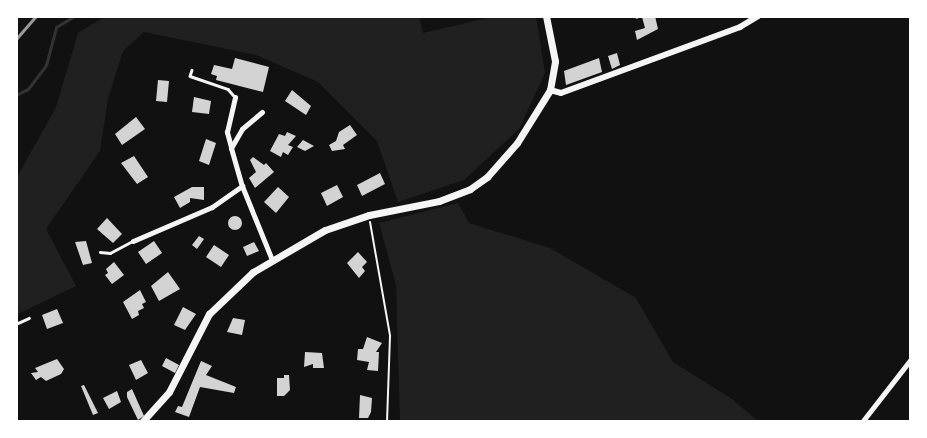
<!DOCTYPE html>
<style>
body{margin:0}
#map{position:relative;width:927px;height:438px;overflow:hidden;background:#111;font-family:"Noto Sans",sans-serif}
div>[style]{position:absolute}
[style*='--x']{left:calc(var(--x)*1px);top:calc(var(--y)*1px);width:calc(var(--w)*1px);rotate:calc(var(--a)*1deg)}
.green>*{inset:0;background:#202020}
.stream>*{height:3px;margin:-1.5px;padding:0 1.5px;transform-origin:1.5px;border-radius:1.5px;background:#333}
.building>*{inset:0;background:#d3d3d3}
.round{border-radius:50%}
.path>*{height:2px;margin:-1px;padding:0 1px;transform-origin:1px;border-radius:1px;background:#f5f5f5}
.service>*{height:2.5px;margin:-1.25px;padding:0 1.25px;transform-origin:1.25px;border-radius:1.25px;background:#f5f5f5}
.minor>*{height:5px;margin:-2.5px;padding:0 2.5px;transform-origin:2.5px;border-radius:2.5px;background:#f5f5f5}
.tertiary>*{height:6px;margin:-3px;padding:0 3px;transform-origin:3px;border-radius:3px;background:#f5f5f5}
.secondary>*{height:7px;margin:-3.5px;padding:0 3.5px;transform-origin:3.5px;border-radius:3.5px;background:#f5f5f5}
.rail>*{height:3px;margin:-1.5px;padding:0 1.5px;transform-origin:1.5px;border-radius:1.5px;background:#9a9a9a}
span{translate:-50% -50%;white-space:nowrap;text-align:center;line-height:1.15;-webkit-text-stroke:4.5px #fff;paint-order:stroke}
.frame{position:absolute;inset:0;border:18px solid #fff;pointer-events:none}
</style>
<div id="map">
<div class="green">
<i style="clip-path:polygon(106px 16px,419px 16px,423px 33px,496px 16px,536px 16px,545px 73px,519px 129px,464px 180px,398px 202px,377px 141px,318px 82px,256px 55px,144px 32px,123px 51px,108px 99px,100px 151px,46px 229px,76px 286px,16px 315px,16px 179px,56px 107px,78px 33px)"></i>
<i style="clip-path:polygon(458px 203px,469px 223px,550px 248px,636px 298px,673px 362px,732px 399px,759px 422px,400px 422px,396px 285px,379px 223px)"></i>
</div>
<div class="stream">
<i style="--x:16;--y:95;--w:13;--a:-27"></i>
<i style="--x:28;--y:89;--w:30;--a:-53"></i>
<i style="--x:46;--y:65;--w:39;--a:-75"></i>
<i style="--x:56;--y:27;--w:21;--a:-31"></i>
</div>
<div class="building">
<i style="clip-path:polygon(635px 16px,655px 16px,658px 29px,637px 40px,635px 31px,645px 28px,642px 17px,636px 19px)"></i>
<i style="clip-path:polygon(617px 53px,620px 65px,612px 69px,608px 56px)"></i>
<i style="clip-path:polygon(235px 58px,269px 67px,263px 92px,216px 80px,217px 76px,211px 74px,214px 65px,232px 69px)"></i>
<i style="clip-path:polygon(599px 58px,602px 72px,566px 85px,564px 71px)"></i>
<i style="clip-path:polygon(158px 80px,169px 81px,167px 102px,156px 101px)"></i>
<i style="clip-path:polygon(292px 90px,311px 106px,306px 115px,285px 101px)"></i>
<i style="clip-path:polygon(194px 97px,211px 101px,209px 114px,192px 112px)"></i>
<i style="clip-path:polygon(136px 117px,145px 129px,122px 145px,115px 134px)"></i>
<i style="clip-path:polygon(350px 125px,357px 135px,343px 145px,345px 149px,332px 151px,329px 145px,336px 141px,339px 132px)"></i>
<i style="clip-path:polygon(287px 132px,296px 136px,288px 145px,293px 147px,288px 155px,283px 152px,281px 157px,270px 151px,279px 134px,285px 136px)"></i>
<i style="clip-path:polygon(206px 139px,216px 143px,209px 165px,199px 161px)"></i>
<i style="clip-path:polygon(303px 140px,314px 146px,305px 151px,297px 147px)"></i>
<i style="clip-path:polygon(134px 156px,148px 177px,137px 184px,121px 163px)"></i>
<i style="clip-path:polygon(253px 157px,264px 165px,266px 163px,274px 172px,255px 188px,249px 178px,256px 172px,250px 160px)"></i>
<i style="clip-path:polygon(380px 173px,385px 184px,362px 196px,357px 185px)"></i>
<i style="clip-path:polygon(337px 185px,343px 197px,327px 206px,321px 193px)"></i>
<i style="clip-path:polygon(192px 187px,204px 187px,204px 200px,190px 198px,190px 202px,180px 208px,174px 197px)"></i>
<i style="clip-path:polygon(278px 187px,289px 197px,276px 213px,264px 202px)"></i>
<i class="round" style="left:228px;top:216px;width:14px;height:14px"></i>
<i style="clip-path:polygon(107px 218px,122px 234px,113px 243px,97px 229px)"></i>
<i style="clip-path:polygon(199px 236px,204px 239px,197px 249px,192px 245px)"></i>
<i style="clip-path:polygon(86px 241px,92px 263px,83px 265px,75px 242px)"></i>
<i style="clip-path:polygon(154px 241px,162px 253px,146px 264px,138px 252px)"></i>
<i style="clip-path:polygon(254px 242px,259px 251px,247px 256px,243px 247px)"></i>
<i style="clip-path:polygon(214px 245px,229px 255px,221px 267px,206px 257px)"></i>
<i style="clip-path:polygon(358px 252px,367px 262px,362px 267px,365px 271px,359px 278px,347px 263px)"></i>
<i style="clip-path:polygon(114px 262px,124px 275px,112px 284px,105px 275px,108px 273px,106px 269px)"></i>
<i style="clip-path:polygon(168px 272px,180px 289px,159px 301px,151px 286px)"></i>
<i style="clip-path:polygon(140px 290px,146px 302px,142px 304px,144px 308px,138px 311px,139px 315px,132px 319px,123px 302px)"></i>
<i style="clip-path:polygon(183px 307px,196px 314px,185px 330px,174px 325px)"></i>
<i style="clip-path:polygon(57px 309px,63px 323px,47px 329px,42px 315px)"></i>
<i style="clip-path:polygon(233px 318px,245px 320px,242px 335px,227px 332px)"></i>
<i style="clip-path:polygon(367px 337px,382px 343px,376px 352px,379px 352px,378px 371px,367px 370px,369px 362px,357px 360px,358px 349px,363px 349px)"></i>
<i style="clip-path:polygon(305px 352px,322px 353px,324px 368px,313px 368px,313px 364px,304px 367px)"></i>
<i style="clip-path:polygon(166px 358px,179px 365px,175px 373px,162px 366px)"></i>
<i style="clip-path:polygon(57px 359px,64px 369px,61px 374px,46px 381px,41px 377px,36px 380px,31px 373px,38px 372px,35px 368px)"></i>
<i style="clip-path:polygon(141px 360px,148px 373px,136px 380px,129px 365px)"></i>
<i style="clip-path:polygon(201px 361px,212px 366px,206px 375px,236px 387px,234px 393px,200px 387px,189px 417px,175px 412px,178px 406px,182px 407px)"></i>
<i style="clip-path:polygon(284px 375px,289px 375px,290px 390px,284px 396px,277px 396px,277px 378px,284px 378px)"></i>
<i style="clip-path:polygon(84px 385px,98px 413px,93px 415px,81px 386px)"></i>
<i style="clip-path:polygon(132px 389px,144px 416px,138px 420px,127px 397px,127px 392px)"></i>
<i style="clip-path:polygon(117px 391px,121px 402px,109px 409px,103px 398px)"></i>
<i style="clip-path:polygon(360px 395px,372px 398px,371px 412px,368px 418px,359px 418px)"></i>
</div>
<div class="path">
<i style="--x:370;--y:222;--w:116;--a:80"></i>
<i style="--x:390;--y:336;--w:86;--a:92"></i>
</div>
<div class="service">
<i style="--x:192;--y:70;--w:6;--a:108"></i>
<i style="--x:190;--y:76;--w:40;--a:18.9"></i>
<i style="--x:228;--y:89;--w:11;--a:49"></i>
<i style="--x:100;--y:252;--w:10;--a:6"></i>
<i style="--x:110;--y:253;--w:26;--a:-28"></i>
<i style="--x:16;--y:324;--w:14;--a:-25"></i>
</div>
<div class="minor">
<i style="--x:262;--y:112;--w:26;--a:140"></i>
<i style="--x:242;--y:129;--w:22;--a:120"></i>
<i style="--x:231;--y:148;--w:40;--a:74"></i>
<i style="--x:242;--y:186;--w:80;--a:67.9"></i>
<i style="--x:231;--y:147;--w:16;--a:-105"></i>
<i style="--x:227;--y:132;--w:36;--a:-77"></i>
<i style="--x:133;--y:241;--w:86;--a:-23.3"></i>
<i style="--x:212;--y:207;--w:37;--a:-35"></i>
<i style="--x:862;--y:422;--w:80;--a:-52.1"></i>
</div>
<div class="tertiary">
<i style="--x:550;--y:90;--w:11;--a:15"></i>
<i style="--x:561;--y:93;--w:191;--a:-20.2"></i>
<i style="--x:740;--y:27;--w:21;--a:-31"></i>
</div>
<div class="secondary">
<i style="--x:142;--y:422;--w:40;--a:-48"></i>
<i style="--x:169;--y:392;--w:88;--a:-62.9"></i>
<i style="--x:209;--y:314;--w:61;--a:-43.7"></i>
<i style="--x:253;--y:272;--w:83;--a:-30.3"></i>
<i style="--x:325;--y:230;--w:46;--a:-18.8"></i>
<i style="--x:369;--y:215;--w:71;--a:-11.3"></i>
<i style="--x:439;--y:201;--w:33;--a:-21"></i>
<i style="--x:470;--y:189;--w:21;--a:-35"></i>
<i style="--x:487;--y:177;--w:45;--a:-48.6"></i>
<i style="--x:517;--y:143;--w:62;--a:-58.1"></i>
<i style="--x:550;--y:90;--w:29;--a:-80"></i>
<i style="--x:555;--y:61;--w:46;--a:-101.3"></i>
</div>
<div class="rail">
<i style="--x:16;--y:39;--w:30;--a:-49"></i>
</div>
<div class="frame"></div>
</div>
